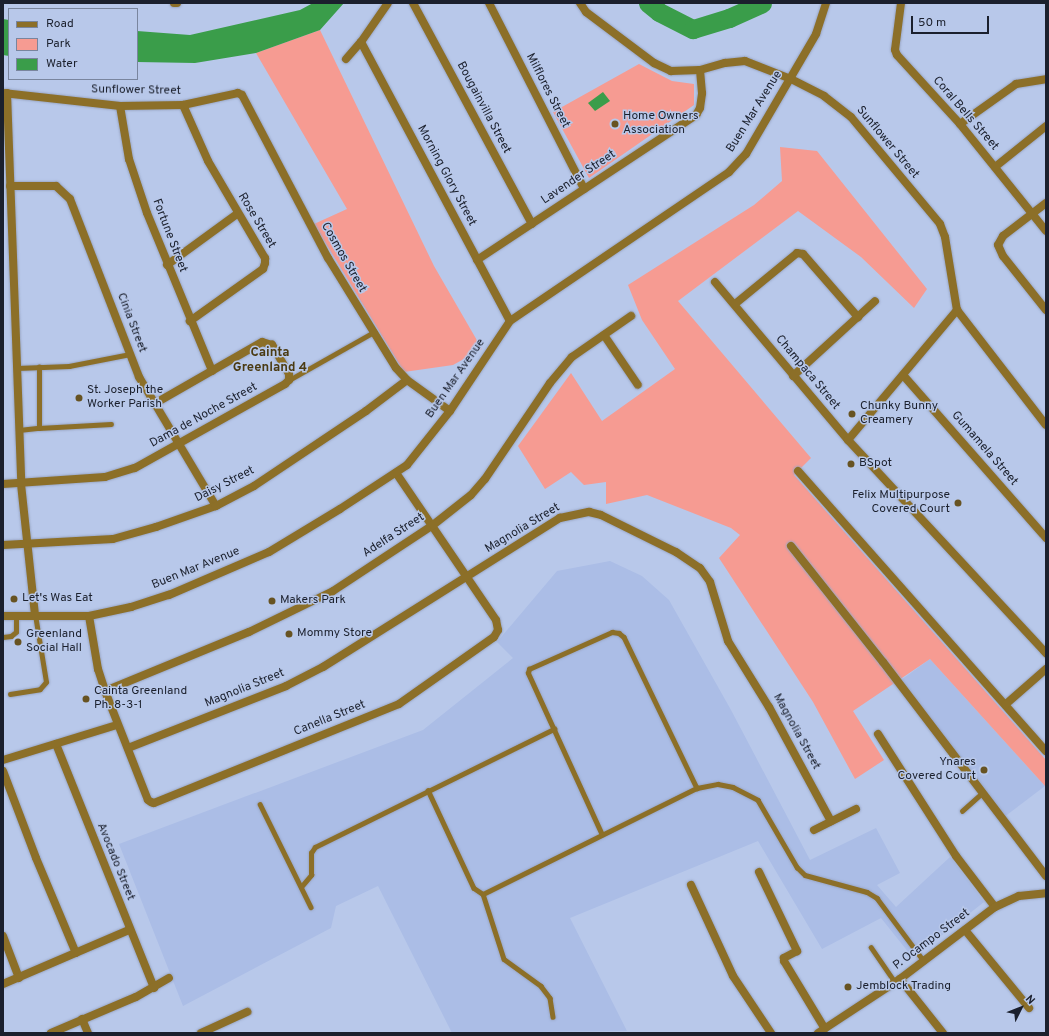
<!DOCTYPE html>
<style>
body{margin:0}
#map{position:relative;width:1049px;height:1036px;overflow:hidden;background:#b8c8ea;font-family:Overpass,sans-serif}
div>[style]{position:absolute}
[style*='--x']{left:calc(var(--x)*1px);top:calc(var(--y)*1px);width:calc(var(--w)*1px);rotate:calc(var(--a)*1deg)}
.built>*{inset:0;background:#abbde6}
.green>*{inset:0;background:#f69b92}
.water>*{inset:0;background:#3a9d4a}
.river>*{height:19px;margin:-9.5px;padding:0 9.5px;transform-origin:9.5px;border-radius:9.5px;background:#3a9d4a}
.roads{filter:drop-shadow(0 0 1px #99a6c4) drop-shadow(0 0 1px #99a6c4)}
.service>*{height:4.5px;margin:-2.25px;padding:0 2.25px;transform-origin:2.25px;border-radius:2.25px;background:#8c6f28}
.minor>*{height:8px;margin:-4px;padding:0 4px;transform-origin:4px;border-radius:4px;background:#8c6f28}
.tertiary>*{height:8px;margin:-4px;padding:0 4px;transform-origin:4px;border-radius:4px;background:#8c6f28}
.dots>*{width:11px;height:11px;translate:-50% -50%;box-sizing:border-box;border:2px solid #b8c8ea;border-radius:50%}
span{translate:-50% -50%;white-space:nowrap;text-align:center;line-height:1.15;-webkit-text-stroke:3px #b8c8ea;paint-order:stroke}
.street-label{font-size:12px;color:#1b202d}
.poi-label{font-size:12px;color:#1b202d}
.left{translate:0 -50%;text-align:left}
.right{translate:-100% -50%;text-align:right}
.neighbourhood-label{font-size:13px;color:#4a3a12;font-weight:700}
.frame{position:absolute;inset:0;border:4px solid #1b202d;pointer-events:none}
.legend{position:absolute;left:8px;top:8px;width:130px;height:72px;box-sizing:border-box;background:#b8c8ea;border:1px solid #79859e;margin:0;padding:5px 7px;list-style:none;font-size:12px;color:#1b202d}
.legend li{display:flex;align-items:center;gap:8px;height:20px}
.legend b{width:20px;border:1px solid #79859e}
.north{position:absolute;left:1001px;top:988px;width:40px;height:40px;-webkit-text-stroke:3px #b8c8ea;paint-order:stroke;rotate:48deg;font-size:11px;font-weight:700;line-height:16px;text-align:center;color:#1b202d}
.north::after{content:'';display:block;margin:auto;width:14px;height:18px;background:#1b202d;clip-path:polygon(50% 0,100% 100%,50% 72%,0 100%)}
.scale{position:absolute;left:911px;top:16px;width:78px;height:18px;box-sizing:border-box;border:2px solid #1b202d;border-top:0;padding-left:5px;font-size:12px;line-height:14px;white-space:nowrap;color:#1b202d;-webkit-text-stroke:3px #b8c8ea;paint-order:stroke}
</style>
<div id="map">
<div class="built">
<i style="clip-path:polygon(610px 561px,642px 576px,669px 600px,731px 710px,810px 860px,876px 828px,900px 873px,877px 885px,896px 907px,950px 857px,984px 902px,913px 958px,881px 918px,822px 949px,758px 841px,570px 918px,627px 1031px,452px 1033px,378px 886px,336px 906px,331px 928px,183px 1006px,119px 844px,423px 730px,513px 658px,497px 642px,557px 571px)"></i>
<i style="clip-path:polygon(930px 659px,1045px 786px,999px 821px,901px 680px)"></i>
</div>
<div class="green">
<i style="clip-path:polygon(320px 30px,434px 266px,482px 349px,453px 365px,404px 372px,314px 224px,347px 209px,256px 53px)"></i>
<i style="clip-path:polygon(639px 64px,672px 81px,694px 84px,694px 105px,589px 178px,553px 112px)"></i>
<i style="clip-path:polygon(780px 147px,817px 151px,927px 289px,914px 308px,861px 257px,798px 211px,678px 301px,811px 458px,794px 475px,1046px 760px,1045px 786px,930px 659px,853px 711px,884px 760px,855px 779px,813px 702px,719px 558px,740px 535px,731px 528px,647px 495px,606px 504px,606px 482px,584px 485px,571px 472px,545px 489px,518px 446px,571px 373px,602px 421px,675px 369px,642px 320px,628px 285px,754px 205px,782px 181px)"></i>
</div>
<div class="water">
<i style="clip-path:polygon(313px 3px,344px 3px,320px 30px,256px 53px,195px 63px,137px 62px,137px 31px,190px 35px,300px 10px)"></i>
<i style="clip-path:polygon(3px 19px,9px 20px,9px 56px,3px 55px)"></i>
<i style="clip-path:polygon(603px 92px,610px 101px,595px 111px,588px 103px)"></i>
</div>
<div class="river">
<i style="--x:648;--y:3;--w:14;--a:39"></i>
<i style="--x:659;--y:12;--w:38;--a:27"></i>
<i style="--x:693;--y:29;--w:38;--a:-17"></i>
<i style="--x:729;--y:18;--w:36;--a:-24"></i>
</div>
<div class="roads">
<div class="service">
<i style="--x:17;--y:368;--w:52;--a:-2.2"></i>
<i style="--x:69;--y:366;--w:62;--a:-11.1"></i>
<i style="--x:289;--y:380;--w:98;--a:-29.5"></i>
<i style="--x:39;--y:428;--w:72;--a:-3.2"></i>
<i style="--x:19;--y:430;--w:20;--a:-6"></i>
<i style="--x:39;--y:428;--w:61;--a:-90"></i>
<i style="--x:3;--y:637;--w:8;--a:-7"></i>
<i style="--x:11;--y:636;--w:6;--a:-39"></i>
<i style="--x:16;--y:632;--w:16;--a:-90"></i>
<i style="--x:10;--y:694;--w:30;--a:-9"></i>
<i style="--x:40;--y:689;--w:9;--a:-49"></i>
<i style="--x:46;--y:682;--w:68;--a:-99.3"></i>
<i style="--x:428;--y:790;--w:108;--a:64.9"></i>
<i style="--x:474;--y:888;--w:11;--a:34"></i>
<i style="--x:483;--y:894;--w:239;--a:-26.4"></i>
<i style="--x:697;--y:788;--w:21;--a:-11"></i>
<i style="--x:718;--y:784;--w:15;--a:11"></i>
<i style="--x:733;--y:787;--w:28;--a:27"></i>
<i style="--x:758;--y:800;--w:78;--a:59.8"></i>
<i style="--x:797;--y:867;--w:11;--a:45"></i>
<i style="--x:805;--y:875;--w:64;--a:15.3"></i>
<i style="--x:867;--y:892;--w:12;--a:31"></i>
<i style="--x:877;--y:898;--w:79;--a:53.3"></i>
<i style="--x:260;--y:804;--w:115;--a:63.7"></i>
<i style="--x:962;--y:811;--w:27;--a:-42"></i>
<i style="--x:602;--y:835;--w:178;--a:-114.6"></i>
<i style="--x:528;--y:673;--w:4;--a:-76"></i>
<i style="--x:529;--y:669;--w:91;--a:-24"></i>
<i style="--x:612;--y:632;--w:7;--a:8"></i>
<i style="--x:619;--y:633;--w:6;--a:39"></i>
<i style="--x:624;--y:637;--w:168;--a:64.2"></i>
<i style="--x:301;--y:887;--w:16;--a:-50"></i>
<i style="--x:311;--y:875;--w:22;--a:-90"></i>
<i style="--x:311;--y:853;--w:7;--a:-56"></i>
<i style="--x:315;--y:847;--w:267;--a:-26.3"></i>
<i style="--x:483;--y:894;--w:68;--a:72.1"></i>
<i style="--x:504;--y:959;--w:46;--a:36.1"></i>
<i style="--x:541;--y:986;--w:15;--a:53"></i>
<i style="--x:550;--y:998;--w:19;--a:81"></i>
<i style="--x:871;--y:947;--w:42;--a:55.6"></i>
</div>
<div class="minor">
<i style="--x:174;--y:3;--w:3;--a:0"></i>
<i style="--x:413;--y:3;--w:251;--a:61.7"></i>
<i style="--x:489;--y:3;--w:209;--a:62.9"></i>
<i style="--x:580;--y:3;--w:11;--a:56"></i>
<i style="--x:586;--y:12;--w:85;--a:36.9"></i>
<i style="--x:654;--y:63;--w:19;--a:25"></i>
<i style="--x:671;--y:71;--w:29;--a:-2"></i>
<i style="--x:700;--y:70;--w:26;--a:-16"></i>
<i style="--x:725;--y:63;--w:20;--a:-6"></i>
<i style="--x:745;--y:61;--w:49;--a:21.4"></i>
<i style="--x:791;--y:79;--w:37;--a:27"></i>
<i style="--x:824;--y:96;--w:34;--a:38"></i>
<i style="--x:851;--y:117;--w:139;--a:50.2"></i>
<i style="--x:940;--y:224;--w:14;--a:69"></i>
<i style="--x:945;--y:237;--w:74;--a:80.7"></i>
<i style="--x:957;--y:310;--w:145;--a:52.3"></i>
<i style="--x:901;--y:3;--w:47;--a:97.3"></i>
<i style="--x:895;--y:50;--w:5;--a:68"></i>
<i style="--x:897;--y:55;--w:93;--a:47.6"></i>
<i style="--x:960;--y:124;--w:137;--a:51.2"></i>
<i style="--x:361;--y:42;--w:316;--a:61.9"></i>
<i style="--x:346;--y:59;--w:23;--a:-49"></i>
<i style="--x:361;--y:42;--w:47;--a:-55.3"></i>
<i style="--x:7;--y:93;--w:391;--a:87.9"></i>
<i style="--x:21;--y:484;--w:132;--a:83.9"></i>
<i style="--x:183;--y:105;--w:61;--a:65.9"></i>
<i style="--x:208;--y:161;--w:113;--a:59.6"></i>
<i style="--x:265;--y:258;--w:5;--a:90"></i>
<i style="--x:265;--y:263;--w:6;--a:108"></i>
<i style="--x:263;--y:269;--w:90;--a:144.5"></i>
<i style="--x:120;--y:106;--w:54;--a:80.4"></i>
<i style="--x:129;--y:159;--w:57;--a:71.6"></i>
<i style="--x:147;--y:213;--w:171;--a:67.6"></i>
<i style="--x:960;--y:124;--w:69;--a:-35.5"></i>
<i style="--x:1016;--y:84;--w:30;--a:-9"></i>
<i style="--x:995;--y:167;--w:65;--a:-38.8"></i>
<i style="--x:10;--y:186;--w:46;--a:0"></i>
<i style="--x:56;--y:186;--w:19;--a:43"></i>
<i style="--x:70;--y:199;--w:191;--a:68.8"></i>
<i style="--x:139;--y:377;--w:150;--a:59.2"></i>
<i style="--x:1046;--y:203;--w:54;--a:142.5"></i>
<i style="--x:1003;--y:236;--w:10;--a:119"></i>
<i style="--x:998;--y:245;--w:12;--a:66"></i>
<i style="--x:1003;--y:256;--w:69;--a:51.5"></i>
<i style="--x:477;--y:260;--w:263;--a:-33.5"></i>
<i style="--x:696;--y:115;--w:8;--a:-60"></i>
<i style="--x:700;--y:108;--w:15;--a:-82"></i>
<i style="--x:702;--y:93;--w:23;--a:-95"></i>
<i style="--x:167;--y:265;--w:87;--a:-36.1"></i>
<i style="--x:715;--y:282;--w:207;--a:49.9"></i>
<i style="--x:848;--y:440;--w:291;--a:47.1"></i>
<i style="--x:735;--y:304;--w:80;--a:-39.4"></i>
<i style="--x:797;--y:253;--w:6;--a:9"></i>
<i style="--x:803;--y:254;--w:84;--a:48.9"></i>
<i style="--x:604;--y:335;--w:60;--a:55.8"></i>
<i style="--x:903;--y:375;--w:217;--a:48.7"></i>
<i style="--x:793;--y:376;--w:111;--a:-42.4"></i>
<i style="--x:848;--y:440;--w:170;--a:-50"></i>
<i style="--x:798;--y:471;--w:374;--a:48.5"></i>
<i style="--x:3;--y:484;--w:102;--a:-3.9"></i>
<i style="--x:105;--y:477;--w:31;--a:-17"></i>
<i style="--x:135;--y:468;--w:172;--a:-29.2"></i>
<i style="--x:285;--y:384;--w:6;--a:-45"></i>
<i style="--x:289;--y:380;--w:6;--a:-90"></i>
<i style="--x:289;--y:374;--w:34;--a:-120"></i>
<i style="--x:272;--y:345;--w:10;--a:-163"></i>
<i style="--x:262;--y:342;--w:125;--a:150.1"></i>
<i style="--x:3;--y:545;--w:110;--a:-3.1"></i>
<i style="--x:113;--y:539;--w:45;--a:-15.6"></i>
<i style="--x:156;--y:527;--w:64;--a:-19.3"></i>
<i style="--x:216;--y:506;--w:43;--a:-27.8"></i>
<i style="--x:254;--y:486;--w:135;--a:-33.8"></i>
<i style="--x:366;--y:411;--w:51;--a:-37.1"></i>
<i style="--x:791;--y:546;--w:148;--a:51.6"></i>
<i style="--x:883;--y:662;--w:269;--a:52.7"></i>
<i style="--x:89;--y:616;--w:54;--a:80.4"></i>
<i style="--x:98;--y:669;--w:23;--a:72"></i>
<i style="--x:105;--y:691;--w:117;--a:68.5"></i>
<i style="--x:148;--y:800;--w:4;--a:34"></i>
<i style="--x:151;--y:802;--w:3;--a:18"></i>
<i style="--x:154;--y:803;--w:264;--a:-22"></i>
<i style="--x:399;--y:704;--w:116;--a:-35.2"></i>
<i style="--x:494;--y:637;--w:8;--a:-60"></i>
<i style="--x:498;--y:630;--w:10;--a:-101"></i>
<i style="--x:496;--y:620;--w:178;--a:-124.2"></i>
<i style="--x:105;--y:691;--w:156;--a:-22.3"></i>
<i style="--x:249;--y:632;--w:93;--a:-26"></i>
<i style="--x:333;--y:591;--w:120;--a:-33.4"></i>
<i style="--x:433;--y:525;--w:48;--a:-38.3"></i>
<i style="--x:471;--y:495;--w:21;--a:-49"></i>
<i style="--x:485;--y:479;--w:116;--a:-55.9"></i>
<i style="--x:550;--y:383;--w:34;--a:-50"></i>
<i style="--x:572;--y:357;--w:72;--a:-34.8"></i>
<i style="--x:1006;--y:704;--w:53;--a:-41.2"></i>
<i style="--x:878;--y:734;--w:145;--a:57.4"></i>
<i style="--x:956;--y:856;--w:64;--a:52.6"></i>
<i style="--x:56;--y:744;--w:263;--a:68.1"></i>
<i style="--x:128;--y:748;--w:170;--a:-21.4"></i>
<i style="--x:286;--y:686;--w:42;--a:-27.2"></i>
<i style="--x:323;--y:667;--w:280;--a:-32.2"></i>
<i style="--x:560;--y:518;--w:30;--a:-12"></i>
<i style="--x:589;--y:512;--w:12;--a:14"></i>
<i style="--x:601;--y:515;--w:84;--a:26.3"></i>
<i style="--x:676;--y:552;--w:29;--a:34"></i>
<i style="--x:700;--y:568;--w:17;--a:54"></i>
<i style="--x:710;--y:582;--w:62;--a:73"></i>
<i style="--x:728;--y:641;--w:78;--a:58.2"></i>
<i style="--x:769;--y:707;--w:130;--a:61.5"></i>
<i style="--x:3;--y:760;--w:119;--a:-17.1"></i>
<i style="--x:3;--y:771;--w:93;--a:69.2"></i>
<i style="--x:36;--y:858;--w:103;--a:67.2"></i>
<i style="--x:814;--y:830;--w:47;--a:-26.6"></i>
<i style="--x:759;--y:872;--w:88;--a:64.3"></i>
<i style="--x:797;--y:951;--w:15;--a:152"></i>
<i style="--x:784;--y:958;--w:3;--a:90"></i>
<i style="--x:784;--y:961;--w:79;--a:58.9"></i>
<i style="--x:691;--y:885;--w:100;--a:65.2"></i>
<i style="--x:733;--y:976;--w:69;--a:56.3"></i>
<i style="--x:965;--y:930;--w:101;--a:50.6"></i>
<i style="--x:3;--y:936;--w:45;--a:69.1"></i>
<i style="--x:900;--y:979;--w:69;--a:51.5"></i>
<i style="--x:3;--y:984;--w:137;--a:-23.2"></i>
<i style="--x:82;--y:1019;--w:15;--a:67"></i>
<i style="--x:51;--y:1033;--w:92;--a:-23"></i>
<i style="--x:136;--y:997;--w:38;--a:-30"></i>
<i style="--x:201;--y:1033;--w:51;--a:-24.5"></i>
</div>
<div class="tertiary">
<i style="--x:3;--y:93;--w:118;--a:6.3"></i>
<i style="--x:120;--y:106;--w:63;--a:-0.9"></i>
<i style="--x:183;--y:105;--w:56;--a:-12.3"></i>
<i style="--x:238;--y:93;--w:4;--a:27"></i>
<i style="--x:242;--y:95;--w:184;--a:62.2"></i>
<i style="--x:328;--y:258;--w:129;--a:58.3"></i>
<i style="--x:396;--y:368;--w:16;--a:47"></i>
<i style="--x:407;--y:380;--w:53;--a:35.8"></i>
<i style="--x:3;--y:616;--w:86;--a:0"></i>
<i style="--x:89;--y:616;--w:43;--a:-12.1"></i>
<i style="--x:131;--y:607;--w:40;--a:-18"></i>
<i style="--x:169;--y:595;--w:109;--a:-23.3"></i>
<i style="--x:269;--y:552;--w:83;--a:-31.2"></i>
<i style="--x:340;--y:509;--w:80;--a:-33.3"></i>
<i style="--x:407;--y:465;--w:69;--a:-51.5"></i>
<i style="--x:450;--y:411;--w:108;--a:-56.3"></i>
<i style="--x:510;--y:321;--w:265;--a:-34.2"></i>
<i style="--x:729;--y:172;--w:25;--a:-47"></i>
<i style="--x:746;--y:154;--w:139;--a:-59.7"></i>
<i style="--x:816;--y:34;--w:33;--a:-72"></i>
<i style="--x:818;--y:1033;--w:98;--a:-33.4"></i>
<i style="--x:900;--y:979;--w:119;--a:-37.2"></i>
<i style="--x:995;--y:907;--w:26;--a:-25"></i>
<i style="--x:1019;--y:896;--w:27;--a:-6"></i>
</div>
</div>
<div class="dots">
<i style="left:615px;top:124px;background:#675322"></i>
<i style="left:79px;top:398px;background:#675322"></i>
<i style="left:852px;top:414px;background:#675322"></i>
<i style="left:851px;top:464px;background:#675322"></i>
<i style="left:958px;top:503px;background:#675322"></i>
<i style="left:14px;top:599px;background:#675322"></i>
<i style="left:272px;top:601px;background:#675322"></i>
<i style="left:289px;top:634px;background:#675322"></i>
<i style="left:18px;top:642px;background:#675322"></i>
<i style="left:86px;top:699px;background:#675322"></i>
<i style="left:984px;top:770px;background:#675322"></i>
<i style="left:848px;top:987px;background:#675322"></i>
</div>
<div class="street-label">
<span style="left:136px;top:91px;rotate:1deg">Sunflower Street</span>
<span style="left:547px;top:91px;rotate:63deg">Milflores Street</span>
<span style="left:483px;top:108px;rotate:62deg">Bougainvilla Street</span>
<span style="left:755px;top:112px;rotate:-58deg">Buen Mar Avenue</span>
<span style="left:965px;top:114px;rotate:49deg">Coral Bells Street</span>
<span style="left:887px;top:143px;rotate:50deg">Sunflower Street</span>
<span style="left:446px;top:176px;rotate:62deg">Morning Glory Street</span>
<span style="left:579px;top:178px;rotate:-34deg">Lavender Street</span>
<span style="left:256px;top:221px;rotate:59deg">Rose Street</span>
<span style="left:169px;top:236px;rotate:69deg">Fortune Street</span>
<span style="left:343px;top:258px;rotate:60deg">Cosmos Street</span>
<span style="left:131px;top:323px;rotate:69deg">Cinia Street</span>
<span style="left:807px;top:373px;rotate:50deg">Champaca Street</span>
<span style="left:456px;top:379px;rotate:-55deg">Buen Mar Avenue</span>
<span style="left:204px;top:416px;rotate:-29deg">Dama de Noche Street</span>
<span style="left:984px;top:449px;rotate:49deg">Gumamela Street</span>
<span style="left:225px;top:485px;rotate:-27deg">Daisy Street</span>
<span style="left:523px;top:529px;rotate:-31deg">Magnolia Street</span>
<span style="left:394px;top:536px;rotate:-33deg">Adelfa Street</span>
<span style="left:196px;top:569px;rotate:-22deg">Buen Mar Avenue</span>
<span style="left:245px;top:689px;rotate:-22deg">Magnolia Street</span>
<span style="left:330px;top:719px;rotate:-22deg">Canella Street</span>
<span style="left:796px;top:732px;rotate:61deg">Magnolia Street</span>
<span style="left:115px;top:862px;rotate:68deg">Avocado Street</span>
<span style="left:932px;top:940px;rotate:-37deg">P. Ocampo Street</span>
</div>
<div class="poi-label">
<span class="left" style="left:623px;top:124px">Home Owners<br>Association</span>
<span class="left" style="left:87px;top:398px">St. Joseph the<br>Worker Parish</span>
<span class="left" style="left:860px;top:414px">Chunky Bunny<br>Creamery</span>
<span class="left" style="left:859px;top:464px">BSpot</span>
<span class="right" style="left:950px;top:503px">Felix Multipurpose<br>Covered Court</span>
<span class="left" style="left:22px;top:599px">Let's Was Eat</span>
<span class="left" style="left:280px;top:601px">Makers Park</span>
<span class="left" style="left:297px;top:634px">Mommy Store</span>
<span class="left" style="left:26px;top:642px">Greenland<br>Social Hall</span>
<span class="left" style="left:94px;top:699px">Cainta Greenland<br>Ph. 8-3-1</span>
<span class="right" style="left:976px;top:770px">Ynares<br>Covered Court</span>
<span class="left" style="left:856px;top:987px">Jemblock Trading</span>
</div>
<div class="neighbourhood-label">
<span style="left:270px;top:361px">Cainta<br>Greenland 4</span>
</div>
<div class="frame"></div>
<ul class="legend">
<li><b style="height:5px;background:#8c6f28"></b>Road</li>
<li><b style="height:11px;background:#f69b92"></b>Park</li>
<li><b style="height:11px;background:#3a9d4a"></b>Water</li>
</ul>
<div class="north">N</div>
<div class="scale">50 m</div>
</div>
